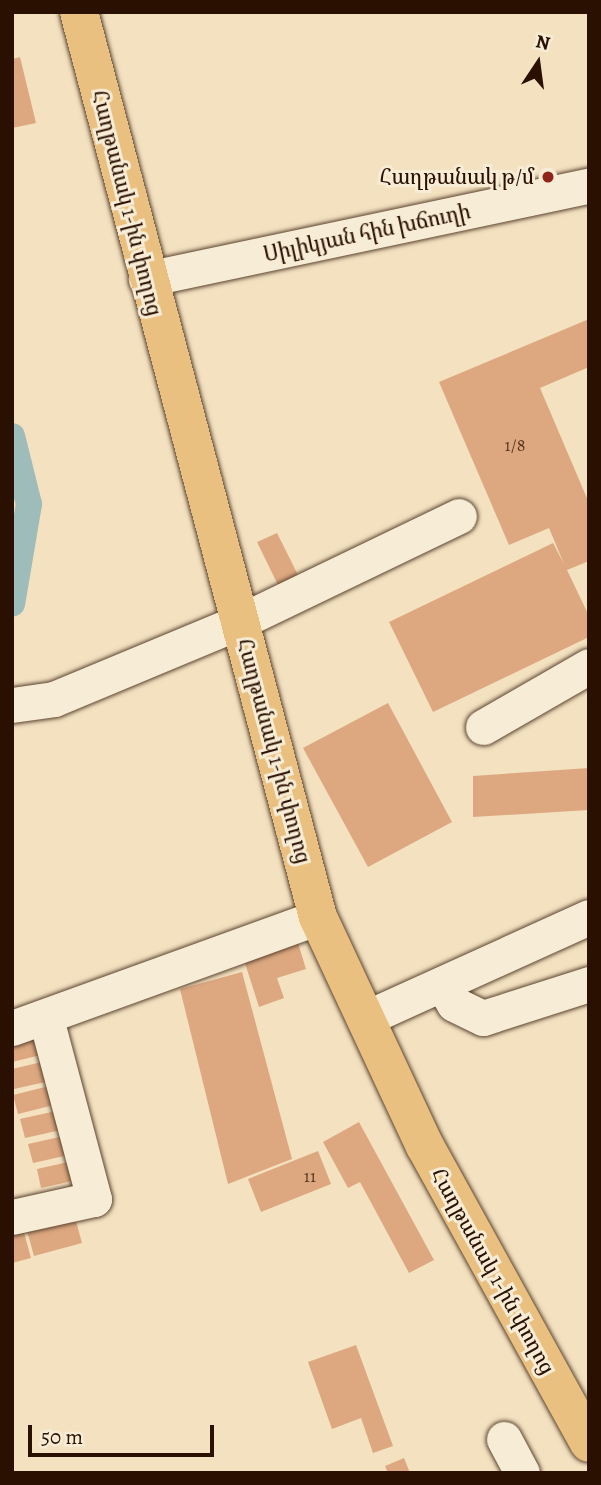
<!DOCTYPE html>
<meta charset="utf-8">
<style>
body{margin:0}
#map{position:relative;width:601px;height:1485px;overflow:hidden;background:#f3e1c0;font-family:Alegreya,"Noto Serif Armenian",serif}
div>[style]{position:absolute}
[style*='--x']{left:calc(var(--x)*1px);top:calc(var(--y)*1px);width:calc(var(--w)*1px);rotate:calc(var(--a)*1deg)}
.canal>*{height:26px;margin:-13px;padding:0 13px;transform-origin:13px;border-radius:13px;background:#9ebcba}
.building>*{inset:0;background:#dda880}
.roads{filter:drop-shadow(0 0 2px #5c4430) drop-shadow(0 0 2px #5c4430)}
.minor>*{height:35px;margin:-17.5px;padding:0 17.5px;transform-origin:17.5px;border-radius:17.5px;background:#f7ecd6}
.major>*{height:38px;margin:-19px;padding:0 19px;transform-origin:19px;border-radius:19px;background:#eac080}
.dots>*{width:19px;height:19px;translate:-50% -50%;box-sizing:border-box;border:4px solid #f7ecd6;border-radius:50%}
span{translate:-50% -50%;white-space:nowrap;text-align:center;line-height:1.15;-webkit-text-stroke:6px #f7ecd6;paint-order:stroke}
.number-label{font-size:18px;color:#573620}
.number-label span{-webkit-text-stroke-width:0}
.poi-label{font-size:21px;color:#2a1000}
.right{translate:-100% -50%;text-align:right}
.street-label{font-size:21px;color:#2a1000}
.frame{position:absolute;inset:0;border:14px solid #2a1000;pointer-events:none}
.north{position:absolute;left:503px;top:28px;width:70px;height:70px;-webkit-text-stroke:5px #f7ecd6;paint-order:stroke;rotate:13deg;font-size:19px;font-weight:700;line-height:28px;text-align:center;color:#2a1000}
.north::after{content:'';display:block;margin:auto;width:24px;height:32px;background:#2a1000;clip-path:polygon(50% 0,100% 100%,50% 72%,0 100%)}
.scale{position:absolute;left:28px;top:1425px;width:186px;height:32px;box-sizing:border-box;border:4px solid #2a1000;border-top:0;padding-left:9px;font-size:21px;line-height:24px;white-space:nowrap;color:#2a1000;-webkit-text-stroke:5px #f7ecd6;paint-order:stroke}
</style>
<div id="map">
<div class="canal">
<i style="--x:12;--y:436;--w:70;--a:76"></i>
<i style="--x:29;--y:504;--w:101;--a:99.6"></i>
</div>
<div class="building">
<i style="clip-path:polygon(20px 57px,36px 123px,12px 128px,12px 59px)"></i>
<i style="clip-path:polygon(589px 319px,589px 367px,540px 388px,589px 503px,589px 561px,567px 570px,589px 616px,589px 637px,433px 712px,389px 622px,553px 543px,564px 564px,549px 528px,509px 545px,439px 382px)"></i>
<i style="clip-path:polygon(277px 533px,298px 575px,278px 585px,257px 542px)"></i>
<i style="clip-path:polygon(388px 703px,452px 822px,368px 867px,303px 748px)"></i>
<i style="clip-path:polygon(589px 768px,589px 810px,473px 817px,473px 776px)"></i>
<i style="clip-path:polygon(298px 943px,306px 969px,277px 978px,284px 998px,259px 1007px,244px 960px)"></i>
<i style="clip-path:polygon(242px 972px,292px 1159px,228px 1184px,180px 989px)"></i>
<i style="clip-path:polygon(41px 1035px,45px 1054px,12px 1062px,12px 1041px)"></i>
<i style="clip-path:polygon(46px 1061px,50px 1081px,14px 1089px,12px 1069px)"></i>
<i style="clip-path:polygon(49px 1086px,54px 1105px,18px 1114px,13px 1095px)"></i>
<i style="clip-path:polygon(56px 1111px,61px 1130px,25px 1138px,20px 1119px)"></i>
<i style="clip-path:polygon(359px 1122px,434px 1260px,409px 1273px,360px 1182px,348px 1188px,323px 1142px)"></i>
<i style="clip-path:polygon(64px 1136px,69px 1155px,33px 1163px,28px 1144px)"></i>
<i style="clip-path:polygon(318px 1151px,331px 1184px,261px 1212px,248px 1179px)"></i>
<i style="clip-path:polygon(73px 1161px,77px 1180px,41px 1188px,37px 1169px)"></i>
<i style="clip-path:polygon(74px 1214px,82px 1243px,34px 1256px,26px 1227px)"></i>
<i style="clip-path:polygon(23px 1229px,31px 1258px,12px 1263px,12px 1232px)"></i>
<i style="clip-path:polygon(356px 1345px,393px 1446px,373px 1453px,361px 1418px,332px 1429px,308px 1362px)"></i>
<i style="clip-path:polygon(404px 1458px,410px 1473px,388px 1473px,385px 1466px)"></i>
</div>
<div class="roads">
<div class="minor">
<i style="--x:146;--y:279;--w:453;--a:-11.9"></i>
<i style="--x:12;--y:705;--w:42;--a:-8.1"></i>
<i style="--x:54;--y:699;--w:200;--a:-22.6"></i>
<i style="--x:239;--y:622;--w:244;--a:-25.7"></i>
<i style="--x:483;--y:727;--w:122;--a:-29.9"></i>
<i style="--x:442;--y:984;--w:23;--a:59"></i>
<i style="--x:454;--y:1004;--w:32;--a:26"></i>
<i style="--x:483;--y:1018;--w:111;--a:-17.8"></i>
<i style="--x:364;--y:1019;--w:247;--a:-24.4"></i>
<i style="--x:12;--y:1028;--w:326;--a:-19.9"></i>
<i style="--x:12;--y:1217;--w:84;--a:-12.4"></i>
<i style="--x:94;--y:1199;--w:186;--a:-104.9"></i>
<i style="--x:504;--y:1439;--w:38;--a:62"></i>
</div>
<div class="major">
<i style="--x:79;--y:12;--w:936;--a:75.21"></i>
<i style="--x:318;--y:917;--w:253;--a:65"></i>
<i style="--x:425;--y:1146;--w:339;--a:61.1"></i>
</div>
</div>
<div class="dots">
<i style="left:548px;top:177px;background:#8f2418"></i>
</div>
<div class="number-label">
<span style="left:515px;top:445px">1/8</span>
<span style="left:310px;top:1176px">11</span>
</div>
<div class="poi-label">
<span class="right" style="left:534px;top:177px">Հաղթանակ թ/մ</span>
</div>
<div class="street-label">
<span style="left:127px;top:203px;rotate:76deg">Հաղթանակ 1-ին փողոց</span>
<span style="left:367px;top:233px;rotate:-12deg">Սիլիկյան հին խճուղի</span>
<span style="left:274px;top:751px;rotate:75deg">Հաղթանակ 1-ին փողոց</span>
<span style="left:493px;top:1271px;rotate:61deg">Հաղթանակ 1-ին փողոց</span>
</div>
<div class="frame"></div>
<div class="north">N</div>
<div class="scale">50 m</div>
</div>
